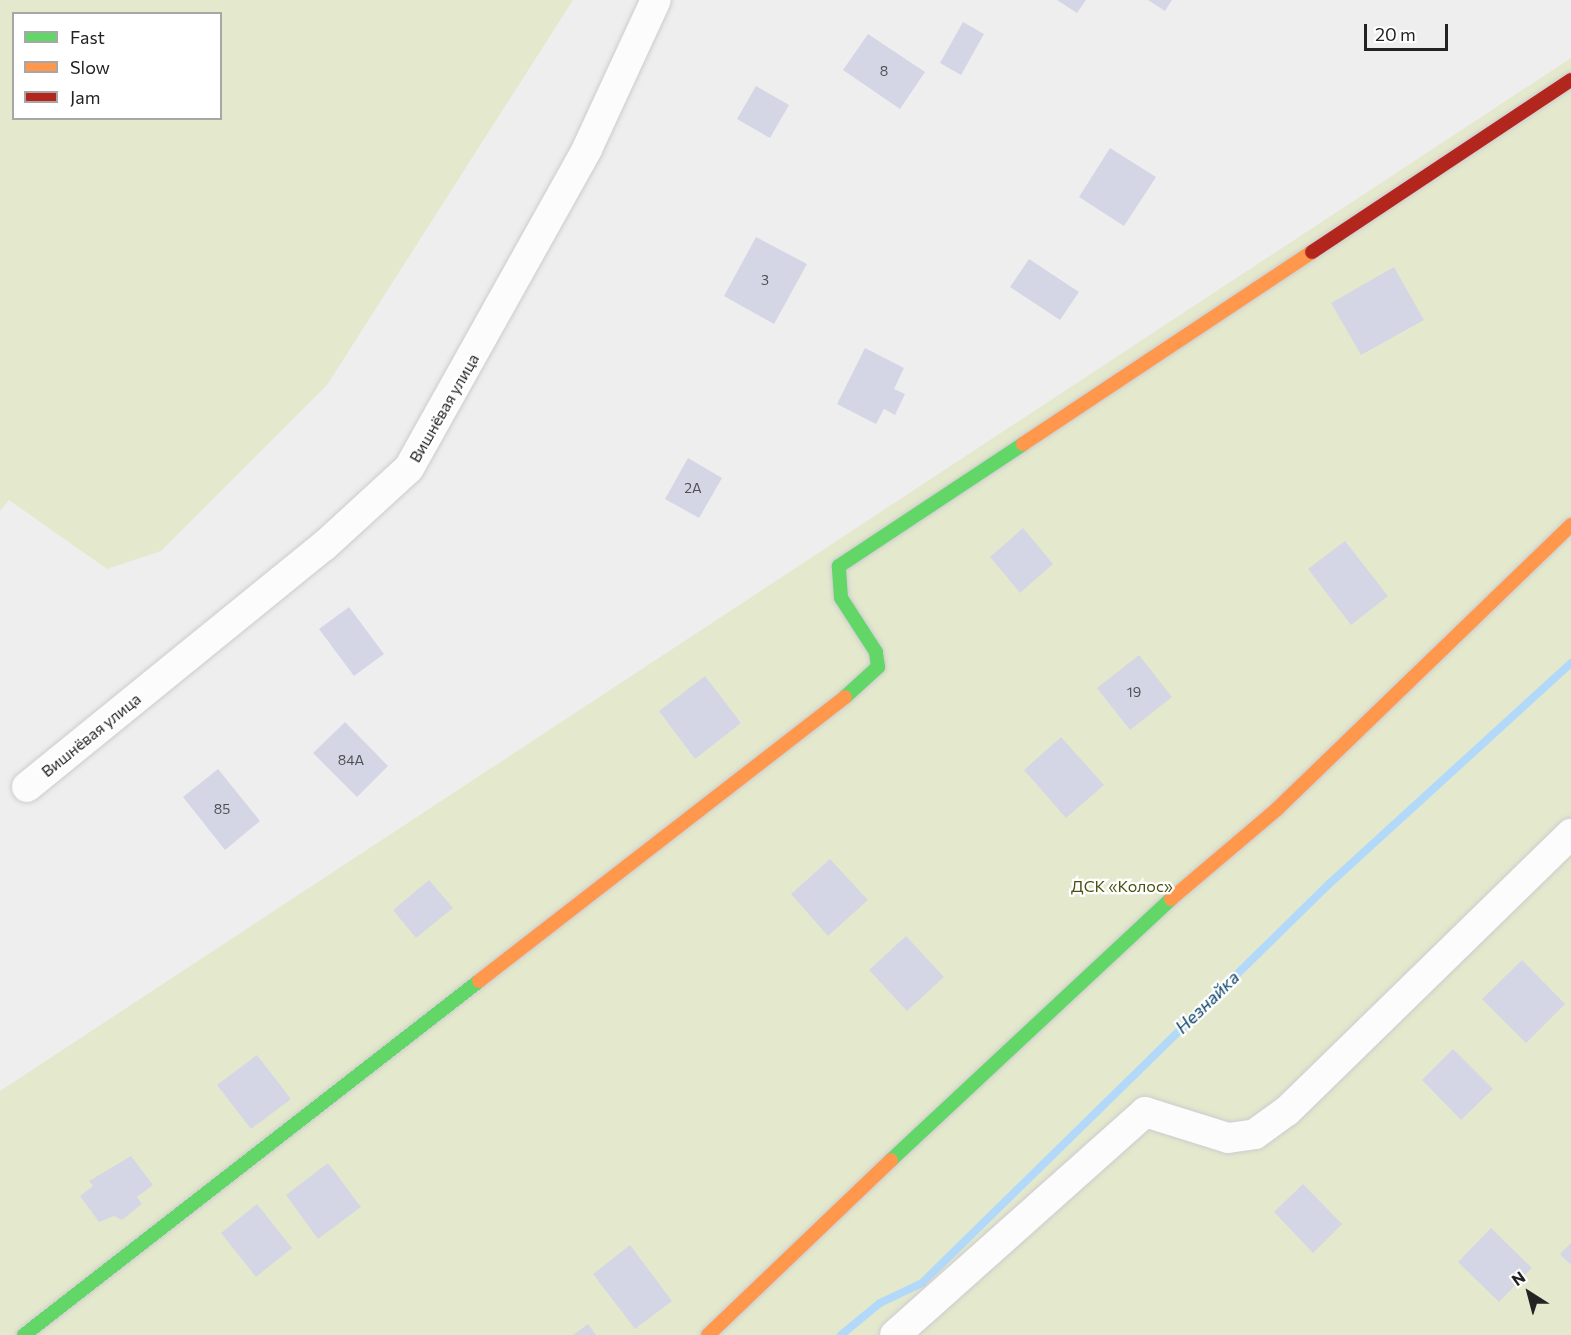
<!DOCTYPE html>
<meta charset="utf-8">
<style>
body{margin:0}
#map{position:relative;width:1571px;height:1335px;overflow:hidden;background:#eeeeef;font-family:Commissioner,sans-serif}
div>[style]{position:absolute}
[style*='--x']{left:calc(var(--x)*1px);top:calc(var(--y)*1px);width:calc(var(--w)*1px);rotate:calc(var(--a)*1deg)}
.green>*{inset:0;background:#e4e9cd}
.stream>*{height:8px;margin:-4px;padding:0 4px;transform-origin:4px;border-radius:4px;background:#b2d9fa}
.building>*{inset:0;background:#d4d6e6}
.roads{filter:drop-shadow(0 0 2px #cccccd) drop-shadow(0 0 2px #cccccd)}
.street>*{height:30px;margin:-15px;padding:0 15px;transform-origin:15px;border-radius:15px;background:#fcfcfd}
.fast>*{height:14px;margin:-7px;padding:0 7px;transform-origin:7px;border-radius:7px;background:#63d668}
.slow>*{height:14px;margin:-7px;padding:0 7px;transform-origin:7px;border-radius:7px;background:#ff974d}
.jam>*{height:14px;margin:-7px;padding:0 7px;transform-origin:7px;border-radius:7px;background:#b3261e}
span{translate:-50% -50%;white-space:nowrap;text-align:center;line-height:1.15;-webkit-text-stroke:4.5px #fff;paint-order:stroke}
.number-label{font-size:14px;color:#4f5054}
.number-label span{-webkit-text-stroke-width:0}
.street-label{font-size:16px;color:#232324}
.park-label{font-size:16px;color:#4a5113}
.water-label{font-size:18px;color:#13486d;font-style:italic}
.legend{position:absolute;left:12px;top:12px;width:210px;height:108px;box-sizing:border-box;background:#fff;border:2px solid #a7a7a7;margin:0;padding:8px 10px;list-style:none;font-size:18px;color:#232324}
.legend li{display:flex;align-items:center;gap:12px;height:30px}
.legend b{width:30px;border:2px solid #a7a7a7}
.north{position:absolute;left:1499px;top:1263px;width:60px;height:60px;-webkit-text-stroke:4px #fff;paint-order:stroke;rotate:324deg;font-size:16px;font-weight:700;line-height:24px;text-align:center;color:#232324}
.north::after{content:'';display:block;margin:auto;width:21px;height:27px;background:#232324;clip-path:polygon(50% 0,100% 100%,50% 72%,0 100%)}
.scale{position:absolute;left:1364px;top:24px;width:84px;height:27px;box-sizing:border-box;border:3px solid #232324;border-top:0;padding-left:8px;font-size:18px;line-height:21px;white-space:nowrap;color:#232324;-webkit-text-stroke:4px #fff;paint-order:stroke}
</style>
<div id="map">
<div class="green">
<i style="clip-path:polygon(evenodd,0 0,573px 0,327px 385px,161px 551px,107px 569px,9px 500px,0 511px,0 0,14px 14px,220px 14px,220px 118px,14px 118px,14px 14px)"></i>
<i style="clip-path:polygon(1571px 58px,1571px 1335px,0 1335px,0 1091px)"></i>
</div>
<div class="stream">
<i style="--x:841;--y:1335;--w:50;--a:-39.4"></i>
<i style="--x:880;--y:1303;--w:47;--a:-25.5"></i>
<i style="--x:922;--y:1283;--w:570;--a:-44.43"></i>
<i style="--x:1329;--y:884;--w:328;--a:-42.4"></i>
</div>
<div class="building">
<i style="clip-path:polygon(1057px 0,1086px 0,1077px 13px)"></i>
<i style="clip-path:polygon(1148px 0,1172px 0,1165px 11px)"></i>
<i style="clip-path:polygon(963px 22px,984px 34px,961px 75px,940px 63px)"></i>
<i style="clip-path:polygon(868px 34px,925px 72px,900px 109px,843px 70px)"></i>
<i style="clip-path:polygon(756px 86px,789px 105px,770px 138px,737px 119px)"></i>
<i style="clip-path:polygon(1110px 148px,1156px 177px,1124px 226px,1079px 197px)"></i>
<i style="clip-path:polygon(756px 237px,807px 264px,774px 324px,724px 296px)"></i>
<i style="clip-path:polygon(1029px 259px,1079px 292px,1060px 320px,1010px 287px)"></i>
<i style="clip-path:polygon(1394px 267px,1424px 320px,1361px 355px,1331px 303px)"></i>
<i style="clip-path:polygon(865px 348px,904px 368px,894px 389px,905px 394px,895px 415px,884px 409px,876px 424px,837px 404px)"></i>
<i style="clip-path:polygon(688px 458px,722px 478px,699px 518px,665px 499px)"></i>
<i style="clip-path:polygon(1023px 528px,1053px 564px,1020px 593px,990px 557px)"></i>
<i style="clip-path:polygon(1345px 541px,1388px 596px,1351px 625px,1308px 569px)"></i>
<i style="clip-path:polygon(349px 607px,384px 654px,354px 676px,319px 629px)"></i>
<i style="clip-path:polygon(1139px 655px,1172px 697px,1130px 730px,1097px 688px)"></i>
<i style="clip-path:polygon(705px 676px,741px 723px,695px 759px,659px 711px)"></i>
<i style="clip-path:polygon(345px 722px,388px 766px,357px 797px,313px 753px)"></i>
<i style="clip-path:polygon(1061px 737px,1104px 785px,1066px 818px,1024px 770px)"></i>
<i style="clip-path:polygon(218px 769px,260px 821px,225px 850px,183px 797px)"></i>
<i style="clip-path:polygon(830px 859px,868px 900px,828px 936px,791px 894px)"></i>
<i style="clip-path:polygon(429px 880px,453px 908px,416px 938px,393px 910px)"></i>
<i style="clip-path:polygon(906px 936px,944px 977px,907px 1011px,869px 970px)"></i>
<i style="clip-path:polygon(1522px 960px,1565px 1004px,1526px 1043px,1482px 999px)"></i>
<i style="clip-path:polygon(1453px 1049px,1493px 1089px,1461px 1120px,1422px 1080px)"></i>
<i style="clip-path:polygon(257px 1055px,291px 1099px,251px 1129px,217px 1085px)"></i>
<i style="clip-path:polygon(131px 1156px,153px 1185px,137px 1197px,142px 1204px,122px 1220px,114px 1216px,99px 1222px,80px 1196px,93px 1186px,89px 1181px)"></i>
<i style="clip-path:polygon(328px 1163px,361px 1207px,318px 1239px,286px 1195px)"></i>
<i style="clip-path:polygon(1303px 1184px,1342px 1224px,1313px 1253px,1274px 1212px)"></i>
<i style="clip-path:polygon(257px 1204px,292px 1248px,256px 1277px,221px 1233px)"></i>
<i style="clip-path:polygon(1491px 1228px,1532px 1268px,1499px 1302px,1458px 1262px)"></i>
<i style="clip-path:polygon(1571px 1243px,1571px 1265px,1560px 1254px)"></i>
<i style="clip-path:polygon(630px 1245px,672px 1301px,635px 1329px,593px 1274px)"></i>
<i style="clip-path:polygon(588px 1324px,596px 1335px,573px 1335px)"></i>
</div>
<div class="roads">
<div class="street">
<i style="--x:27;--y:787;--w:382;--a:-39.1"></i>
<i style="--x:324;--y:546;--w:115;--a:-42.5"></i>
<i style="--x:409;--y:468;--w:365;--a:-60.8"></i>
<i style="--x:587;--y:149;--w:164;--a:-65.2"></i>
<i style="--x:895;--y:1335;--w:335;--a:-41.7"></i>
<i style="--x:1145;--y:1112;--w:87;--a:17.4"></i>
<i style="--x:1228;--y:1138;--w:27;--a:-8"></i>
<i style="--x:1255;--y:1134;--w:39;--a:-36"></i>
<i style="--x:1287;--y:1111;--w:397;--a:-44.3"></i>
</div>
<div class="fast">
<i style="--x:845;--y:697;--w:45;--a:-42.3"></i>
<i style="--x:878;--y:667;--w:15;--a:-98"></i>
<i style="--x:876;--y:652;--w:64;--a:-122.9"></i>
<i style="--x:841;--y:598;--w:32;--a:-94"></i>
<i style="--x:839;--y:566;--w:221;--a:-33.5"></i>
<i style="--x:891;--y:1160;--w:383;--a:-43"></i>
<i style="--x:24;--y:1335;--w:576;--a:-37.88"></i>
</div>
<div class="slow">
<i style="--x:1023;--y:444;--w:347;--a:-33.6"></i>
<i style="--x:1171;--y:899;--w:139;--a:-40.3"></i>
<i style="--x:1277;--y:809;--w:409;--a:-44"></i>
<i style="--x:479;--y:981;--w:463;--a:-37.8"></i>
<i style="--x:708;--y:1335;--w:253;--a:-43.7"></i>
</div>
<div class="jam">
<i style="--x:1312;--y:252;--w:311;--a:-33.6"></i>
</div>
</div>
<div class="number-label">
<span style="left:884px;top:71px">8</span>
<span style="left:765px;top:280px">3</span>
<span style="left:693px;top:488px">2А</span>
<span style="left:1134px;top:692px">19</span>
<span style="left:351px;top:760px">84А</span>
<span style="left:222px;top:809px">85</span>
</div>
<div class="street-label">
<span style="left:444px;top:408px;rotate:-60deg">Вишнёвая улица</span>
<span style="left:91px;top:735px;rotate:-39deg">Вишнёвая улица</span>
</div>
<div class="park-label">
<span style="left:1122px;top:886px">ДСК «Колос»</span>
</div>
<div class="water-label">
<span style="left:1207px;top:1002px;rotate:-44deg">Незнайка</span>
</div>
<ul class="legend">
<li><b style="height:8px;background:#63d668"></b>Fast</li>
<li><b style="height:8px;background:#ff974d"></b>Slow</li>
<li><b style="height:8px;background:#b3261e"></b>Jam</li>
</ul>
<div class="north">N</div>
<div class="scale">20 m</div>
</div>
